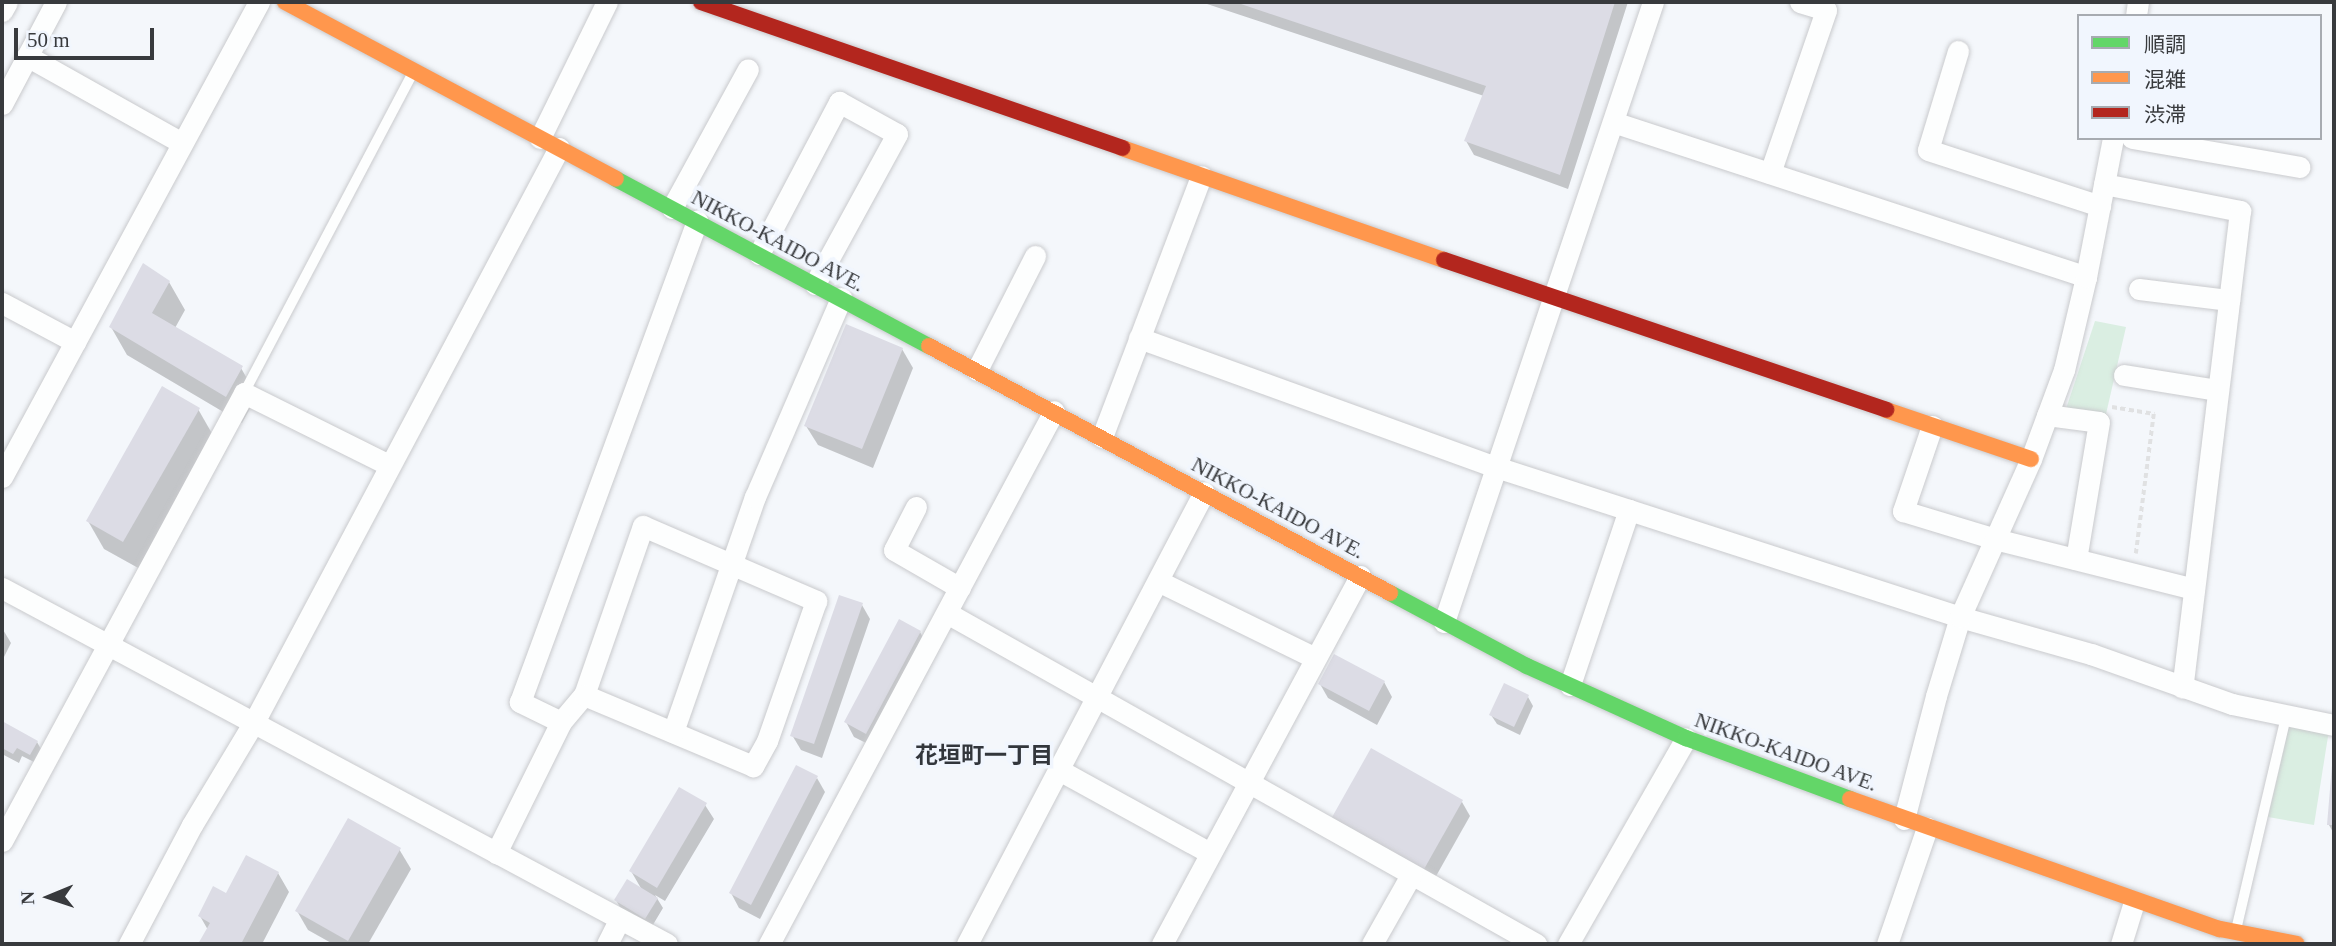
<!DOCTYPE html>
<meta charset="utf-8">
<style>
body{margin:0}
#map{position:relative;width:2336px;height:946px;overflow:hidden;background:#f4f7fb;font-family:"Times New Roman","Noto Sans JP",serif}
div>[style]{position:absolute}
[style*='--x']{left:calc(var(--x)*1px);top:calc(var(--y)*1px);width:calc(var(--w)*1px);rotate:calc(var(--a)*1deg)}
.green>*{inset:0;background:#daeee2}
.shadow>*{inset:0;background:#0003}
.building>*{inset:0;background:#dcdce5}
.path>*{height:3.5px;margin-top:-1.75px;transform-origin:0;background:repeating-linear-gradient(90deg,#e0e1e2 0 5px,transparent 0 8.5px)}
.roads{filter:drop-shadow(0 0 2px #c9cacd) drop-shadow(0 0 2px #c9cacd)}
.lane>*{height:10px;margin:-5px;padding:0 5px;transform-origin:5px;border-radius:5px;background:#fdfefe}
.street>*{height:21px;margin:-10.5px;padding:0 10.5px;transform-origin:10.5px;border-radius:10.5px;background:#fdfefe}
.fast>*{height:16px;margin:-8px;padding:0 8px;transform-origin:8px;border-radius:8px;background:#63d668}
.slow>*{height:16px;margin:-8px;padding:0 8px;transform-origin:8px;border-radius:8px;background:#ff974d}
.jam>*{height:16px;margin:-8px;padding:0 8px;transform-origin:8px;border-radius:8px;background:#b3261e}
span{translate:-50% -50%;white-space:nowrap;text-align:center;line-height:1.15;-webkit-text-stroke:7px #f1f6fe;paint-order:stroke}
.street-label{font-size:21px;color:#383a3d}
.neighbourhood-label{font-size:23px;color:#32363c;font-weight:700}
.frame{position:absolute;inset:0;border:4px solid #383a3d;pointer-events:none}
.legend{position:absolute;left:2077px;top:14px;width:245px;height:126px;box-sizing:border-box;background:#f1f6fe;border:2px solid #a7abb1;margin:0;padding:9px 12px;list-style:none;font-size:21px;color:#383a3d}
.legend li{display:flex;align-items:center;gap:14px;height:35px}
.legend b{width:35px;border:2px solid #a7abb1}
.north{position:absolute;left:14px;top:862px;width:70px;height:70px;-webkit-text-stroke:5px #f1f6fe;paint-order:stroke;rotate:268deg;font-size:19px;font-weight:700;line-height:28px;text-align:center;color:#383a3d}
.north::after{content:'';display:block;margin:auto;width:24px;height:32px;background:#383a3d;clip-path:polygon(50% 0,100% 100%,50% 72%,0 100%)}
.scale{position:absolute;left:14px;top:28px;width:140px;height:32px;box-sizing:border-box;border:4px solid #383a3d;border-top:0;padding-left:9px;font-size:21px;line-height:24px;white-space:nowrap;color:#383a3d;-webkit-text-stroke:5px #f1f6fe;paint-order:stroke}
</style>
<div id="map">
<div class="green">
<i style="clip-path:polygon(2095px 321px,2126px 327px,2106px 414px,2066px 409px)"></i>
<i style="clip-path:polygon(2290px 722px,2329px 730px,2314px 825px,2268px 817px)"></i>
</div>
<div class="shadow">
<i style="clip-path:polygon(1201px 2px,1628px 2px,1568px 189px,1474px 155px,1466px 141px,1484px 96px)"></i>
<i style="clip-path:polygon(169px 282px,185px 310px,175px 328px,241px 368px,257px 396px,242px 423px,127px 355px,111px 327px)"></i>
<i style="clip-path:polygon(902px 349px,913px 368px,873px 468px,818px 445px,806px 426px)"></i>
<i style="clip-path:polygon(198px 409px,214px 437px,140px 569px,104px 549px,88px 521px)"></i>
<i style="clip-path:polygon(862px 605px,870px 619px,822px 758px,801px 750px,792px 735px)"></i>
<i style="clip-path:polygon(2px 628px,11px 643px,2px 661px)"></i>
<i style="clip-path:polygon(920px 632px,928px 647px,874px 747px,854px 737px,846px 722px)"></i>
<i style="clip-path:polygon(1384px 682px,1392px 697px,1377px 725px,1328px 698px,1320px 684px)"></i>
<i style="clip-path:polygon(1528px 697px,1533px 706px,1520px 735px,1497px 724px,1491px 715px)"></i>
<i style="clip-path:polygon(2px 723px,37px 742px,42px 751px,36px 763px,22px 756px,19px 763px,2px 754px)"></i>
<i style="clip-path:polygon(2334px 766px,2334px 834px,2329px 825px)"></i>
<i style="clip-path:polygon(817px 778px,825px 792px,760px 919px,739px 908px,731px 893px)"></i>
<i style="clip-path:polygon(1462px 802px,1470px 816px,1431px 885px,1341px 834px)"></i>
<i style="clip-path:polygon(705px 805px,714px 819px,665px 901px,655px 895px,663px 908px,651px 928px,621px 909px,616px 900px,642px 890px,631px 871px)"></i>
<i style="clip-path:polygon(399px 849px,411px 869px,368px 944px,333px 944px,308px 930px,297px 911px)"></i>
<i style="clip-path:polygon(278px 873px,289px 892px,262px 944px,200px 944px,208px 930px,200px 916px)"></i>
</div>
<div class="building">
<i style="clip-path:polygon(1235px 2px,1615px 2px,1560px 175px,1464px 141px,1486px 86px)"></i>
<i style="clip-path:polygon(143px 263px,170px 281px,152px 313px,243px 366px,226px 397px,109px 327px)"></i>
<i style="clip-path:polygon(846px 324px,903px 348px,862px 449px,804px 426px)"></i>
<i style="clip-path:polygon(162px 386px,200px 408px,123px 542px,86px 521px)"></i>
<i style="clip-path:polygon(839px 595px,863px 603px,814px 744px,790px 736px)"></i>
<i style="clip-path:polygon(899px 619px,921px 631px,866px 734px,844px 722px)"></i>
<i style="clip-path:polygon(1334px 654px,1385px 681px,1369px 711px,1318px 684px)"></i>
<i style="clip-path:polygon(1504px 683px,1529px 695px,1514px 727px,1489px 715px)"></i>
<i style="clip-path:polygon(2px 721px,38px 741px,30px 755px,17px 748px,13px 754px,2px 748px)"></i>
<i style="clip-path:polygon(1371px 748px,1463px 800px,1423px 871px,1331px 819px)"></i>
<i style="clip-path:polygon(796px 765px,818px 776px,751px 905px,729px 893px)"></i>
<i style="clip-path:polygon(2332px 765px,2334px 825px,2327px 825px)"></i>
<i style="clip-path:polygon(679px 787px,707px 803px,657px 888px,629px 871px)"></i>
<i style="clip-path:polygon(348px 818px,401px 848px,348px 941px,295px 911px)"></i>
<i style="clip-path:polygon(246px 855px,279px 872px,241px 944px,198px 944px,210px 923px,198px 916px,213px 886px,226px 893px)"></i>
<i style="clip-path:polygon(627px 879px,658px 898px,645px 919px,614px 900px)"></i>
</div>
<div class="path">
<i style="--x:2112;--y:407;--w:43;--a:9.5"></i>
<i style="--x:2154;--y:414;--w:141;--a:97.3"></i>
</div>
<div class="roads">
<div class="lane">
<i style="--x:244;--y:393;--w:362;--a:-62.2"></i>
<i style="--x:2236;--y:930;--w:220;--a:-76.8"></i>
</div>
<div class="street">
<i style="--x:2;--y:11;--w:10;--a:-61"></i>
<i style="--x:2136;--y:16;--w:14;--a:-82"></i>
<i style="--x:1958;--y:51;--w:103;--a:106.9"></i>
<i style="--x:1928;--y:150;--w:181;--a:18"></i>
<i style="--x:27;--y:56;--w:178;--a:29.3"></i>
<i style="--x:2;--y:104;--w:115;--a:-62.1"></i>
<i style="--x:1613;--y:122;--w:498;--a:18.1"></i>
<i style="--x:540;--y:138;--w:152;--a:-63.8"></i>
<i style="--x:2132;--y:138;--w:170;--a:9.8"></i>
<i style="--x:1770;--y:173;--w:172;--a:-71"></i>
<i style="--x:1826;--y:10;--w:27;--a:-163"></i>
<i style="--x:2104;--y:184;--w:139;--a:11.2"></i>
<i style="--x:2240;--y:211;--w:480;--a:96.9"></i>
<i style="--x:672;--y:208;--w:158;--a:-61.3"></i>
<i style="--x:759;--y:254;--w:172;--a:-62.2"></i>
<i style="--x:839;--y:102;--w:66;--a:28.9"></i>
<i style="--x:897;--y:134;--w:171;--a:118.7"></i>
<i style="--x:2139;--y:289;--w:91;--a:7"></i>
<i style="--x:2;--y:303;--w:83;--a:28.1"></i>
<i style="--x:1139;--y:338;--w:380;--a:19.9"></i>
<i style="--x:1496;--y:467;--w:488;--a:17.9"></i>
<i style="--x:1960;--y:617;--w:136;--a:15.8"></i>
<i style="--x:2091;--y:654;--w:150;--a:19.5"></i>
<i style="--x:2232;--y:704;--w:104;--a:11.6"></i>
<i style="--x:977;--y:370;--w:128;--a:-63"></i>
<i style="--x:2124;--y:375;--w:95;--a:9.1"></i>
<i style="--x:2047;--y:415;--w:52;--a:7.7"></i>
<i style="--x:2099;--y:422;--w:139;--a:99.5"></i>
<i style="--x:1932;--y:426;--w:90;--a:108.8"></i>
<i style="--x:1903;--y:511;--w:96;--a:16.9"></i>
<i style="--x:1995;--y:539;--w:205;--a:14.1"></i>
<i style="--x:1102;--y:437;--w:279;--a:-69.2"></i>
<i style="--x:2;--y:477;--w:540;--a:-61.58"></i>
<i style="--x:916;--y:507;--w:48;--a:117.1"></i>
<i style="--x:894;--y:550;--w:76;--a:29.9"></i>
<i style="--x:1158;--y:581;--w:175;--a:26.1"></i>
<i style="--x:2;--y:588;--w:754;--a:28.16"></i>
<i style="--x:947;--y:613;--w:676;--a:29.33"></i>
<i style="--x:1444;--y:622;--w:654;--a:-71.37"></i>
<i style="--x:1570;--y:685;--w:185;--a:-71.4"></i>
<i style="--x:561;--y:722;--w:35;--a:-50"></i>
<i style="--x:584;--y:695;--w:179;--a:-70.8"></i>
<i style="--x:643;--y:526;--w:189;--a:23.4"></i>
<i style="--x:816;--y:601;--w:148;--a:109.3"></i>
<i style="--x:767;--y:741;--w:29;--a:119"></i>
<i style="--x:753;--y:766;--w:183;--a:-157.2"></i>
<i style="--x:673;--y:732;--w:249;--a:-70.8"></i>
<i style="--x:755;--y:497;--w:217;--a:-66.6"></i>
<i style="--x:1059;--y:770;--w:172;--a:28.8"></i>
<i style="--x:1904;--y:819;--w:127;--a:-75.4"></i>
<i style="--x:1936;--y:696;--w:83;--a:-73.1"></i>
<i style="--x:1960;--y:617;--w:173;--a:-65.8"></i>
<i style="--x:2031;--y:459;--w:95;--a:-69.7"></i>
<i style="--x:2064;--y:370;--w:96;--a:-76.7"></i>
<i style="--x:2086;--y:277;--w:142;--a:-79"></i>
<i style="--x:2;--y:841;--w:509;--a:-61.62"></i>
<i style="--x:244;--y:393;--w:162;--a:26.4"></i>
<i style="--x:496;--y:853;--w:146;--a:-63.6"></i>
<i style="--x:561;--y:722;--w:46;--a:-154"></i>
<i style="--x:520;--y:702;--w:513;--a:-69.8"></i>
<i style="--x:129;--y:944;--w:135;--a:-62.1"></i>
<i style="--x:192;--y:825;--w:120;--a:-59"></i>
<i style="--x:254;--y:722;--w:650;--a:-62.02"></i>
<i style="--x:607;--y:944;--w:28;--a:-63"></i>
<i style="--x:769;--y:944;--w:604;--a:-61.87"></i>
<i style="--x:967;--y:944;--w:510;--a:-62.33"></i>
<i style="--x:1162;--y:944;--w:418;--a:-61.7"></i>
<i style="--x:1372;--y:944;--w:79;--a:-60.5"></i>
<i style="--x:1568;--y:944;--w:237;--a:-60.2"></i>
<i style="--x:1887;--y:944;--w:123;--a:-71"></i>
<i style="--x:2121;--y:944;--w:44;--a:-72.8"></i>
</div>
<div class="fast">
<i style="--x:616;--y:179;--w:355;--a:28.1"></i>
<i style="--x:1390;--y:593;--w:155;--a:28.1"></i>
<i style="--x:1527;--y:666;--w:175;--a:24.4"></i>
<i style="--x:1686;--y:738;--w:175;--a:20.4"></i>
</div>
<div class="slow">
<i style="--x:285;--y:2;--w:375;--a:28.1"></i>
<i style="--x:1122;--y:148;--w:341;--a:19.2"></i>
<i style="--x:929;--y:346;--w:523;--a:28.18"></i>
<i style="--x:1886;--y:410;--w:153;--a:18.7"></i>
<i style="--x:1850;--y:799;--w:392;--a:19.4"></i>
<i style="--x:2220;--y:929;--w:78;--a:11"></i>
</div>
<div class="jam">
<i style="--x:701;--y:2;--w:446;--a:19.1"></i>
<i style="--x:1444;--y:260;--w:467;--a:18.7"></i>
</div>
</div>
<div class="street-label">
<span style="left:778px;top:241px;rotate:28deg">NIKKO-KAIDO AVE.</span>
<span style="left:1278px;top:508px;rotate:28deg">NIKKO-KAIDO AVE.</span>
<span style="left:1786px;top:752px;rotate:20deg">NIKKO-KAIDO AVE.</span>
</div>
<div class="neighbourhood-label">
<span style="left:984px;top:756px">花垣町一丁目</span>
</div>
<div class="frame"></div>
<ul class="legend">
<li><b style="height:9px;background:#63d668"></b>順調</li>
<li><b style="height:9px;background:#ff974d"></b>混雑</li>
<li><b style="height:9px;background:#b3261e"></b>渋滞</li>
</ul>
<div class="north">N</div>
<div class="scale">50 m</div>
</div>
